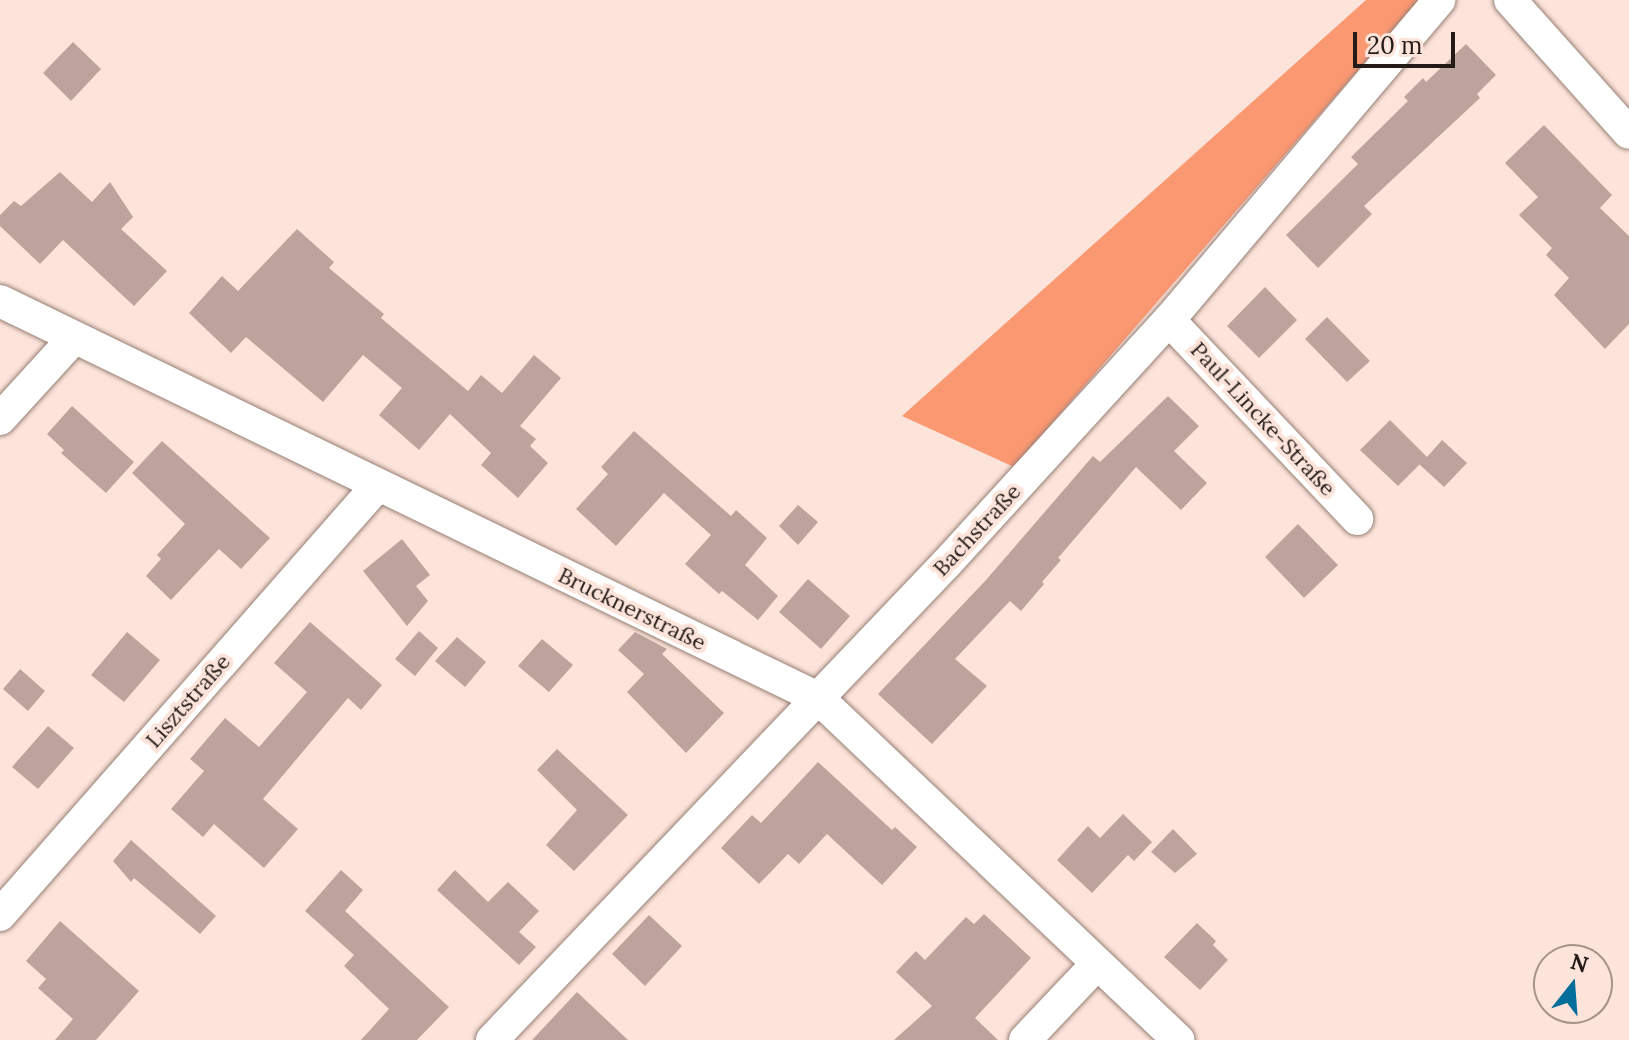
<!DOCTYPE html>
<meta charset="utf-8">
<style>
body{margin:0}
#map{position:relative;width:1629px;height:1040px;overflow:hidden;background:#fde4da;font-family:Lora,serif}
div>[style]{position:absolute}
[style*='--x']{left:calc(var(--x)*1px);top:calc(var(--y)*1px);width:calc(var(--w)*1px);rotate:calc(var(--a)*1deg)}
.forest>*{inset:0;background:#fa9872}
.building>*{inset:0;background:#bca49c}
.roads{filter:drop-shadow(0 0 2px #957f76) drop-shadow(0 0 2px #957f76)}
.minor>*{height:32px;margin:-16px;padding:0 16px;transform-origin:16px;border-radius:16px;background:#fff}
span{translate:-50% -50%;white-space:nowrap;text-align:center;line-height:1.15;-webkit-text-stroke:8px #fde4da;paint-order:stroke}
.street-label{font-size:22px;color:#241b18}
.north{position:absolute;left:1533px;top:944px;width:80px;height:80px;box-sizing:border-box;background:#fde4da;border:2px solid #a6948c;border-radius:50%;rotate:17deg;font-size:22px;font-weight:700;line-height:32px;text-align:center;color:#241b18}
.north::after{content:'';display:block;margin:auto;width:28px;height:36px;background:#036e9b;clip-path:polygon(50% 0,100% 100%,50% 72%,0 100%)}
.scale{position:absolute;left:1353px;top:32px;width:102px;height:36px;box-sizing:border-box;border:4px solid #241b18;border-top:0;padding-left:10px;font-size:24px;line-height:28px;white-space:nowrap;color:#241b18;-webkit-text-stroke:6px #fde4da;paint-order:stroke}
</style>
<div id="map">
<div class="forest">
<i style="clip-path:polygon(1366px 0,1419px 0,1014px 467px,902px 416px)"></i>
</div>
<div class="building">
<i style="clip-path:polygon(73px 42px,101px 69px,71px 101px,43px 73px)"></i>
<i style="clip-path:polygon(1466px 44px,1496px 75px,1477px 94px,1480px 98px,1364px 206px,1372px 214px,1318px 268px,1286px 235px,1358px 164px,1351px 157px,1408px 101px,1404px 97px,1423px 78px,1426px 82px)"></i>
<i style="clip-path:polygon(1544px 125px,1612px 195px,1600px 208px,1629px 236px,1629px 324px,1605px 349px,1554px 295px,1569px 278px,1546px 255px,1552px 248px,1519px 215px,1538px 197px,1505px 163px)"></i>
<i style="clip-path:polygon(60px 172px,92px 202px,110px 182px,133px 217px,121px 229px,167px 271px,134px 306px,63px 240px,40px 264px,0 226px,0 215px,14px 201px,21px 206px)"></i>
<i style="clip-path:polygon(297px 229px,334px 262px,329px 268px,384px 314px,381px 318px,468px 391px,481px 375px,502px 393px,534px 355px,561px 378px,520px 426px,536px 439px,530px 446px,548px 463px,518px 498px,481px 465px,491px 453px,450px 414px,419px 450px,379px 415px,402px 388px,363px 355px,323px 402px,246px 337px,231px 353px,189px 313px,222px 276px,238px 291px)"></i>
<i style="clip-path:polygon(1265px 287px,1297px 320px,1259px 358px,1227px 326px)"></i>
<i style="clip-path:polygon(1327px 317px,1370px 361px,1347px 382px,1305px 339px)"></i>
<i style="clip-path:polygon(1168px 396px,1199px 426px,1174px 451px,1207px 483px,1181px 510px,1136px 467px,1058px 558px,1061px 560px,1042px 582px,1044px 584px,1021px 611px,1010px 601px,955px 659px,987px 686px,932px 744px,878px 694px,986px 580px,1093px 456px,1100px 462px)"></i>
<i style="clip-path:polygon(72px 406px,134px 462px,106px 493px,61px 453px,64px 450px,47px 434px)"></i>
<i style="clip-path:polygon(1390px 420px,1427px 457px,1442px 440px,1467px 463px,1444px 487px,1419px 464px,1422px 462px,1398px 486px,1360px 450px)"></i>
<i style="clip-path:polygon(634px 431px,731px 516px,736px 510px,767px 538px,745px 565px,778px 596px,758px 620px,722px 591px,719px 594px,685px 564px,711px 535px,664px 493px,616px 546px,576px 509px,608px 474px,601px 467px)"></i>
<i style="clip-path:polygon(162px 441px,270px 538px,241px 569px,219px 549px,171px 600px,146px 576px,161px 559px,157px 555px,185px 524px,132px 473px)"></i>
<i style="clip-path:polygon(798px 505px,818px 522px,798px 545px,779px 526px)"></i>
<i style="clip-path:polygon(1298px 524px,1338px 565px,1304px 598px,1265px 557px)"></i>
<i style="clip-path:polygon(402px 539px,430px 575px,416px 586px,428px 601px,407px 626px,363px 571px)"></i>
<i style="clip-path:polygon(808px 579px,850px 616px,821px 649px,779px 612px)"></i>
<i style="clip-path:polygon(310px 622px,382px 685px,361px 710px,348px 698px,263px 799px,298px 829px,264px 868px,214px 824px,203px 837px,171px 809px,204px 771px,190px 759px,225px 718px,259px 747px,307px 692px,274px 663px)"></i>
<i style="clip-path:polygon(419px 631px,438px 648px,415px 676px,395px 659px)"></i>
<i style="clip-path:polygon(127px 632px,160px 660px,124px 702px,91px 675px)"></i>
<i style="clip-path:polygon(635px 632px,667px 649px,662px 654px,724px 713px,686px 753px,627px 692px,644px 674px,618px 650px)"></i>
<i style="clip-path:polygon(457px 637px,486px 662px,465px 687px,435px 661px)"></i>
<i style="clip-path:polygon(542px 639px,573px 665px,549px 692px,518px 666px)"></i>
<i style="clip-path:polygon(20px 669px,45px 691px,28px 711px,3px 689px)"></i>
<i style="clip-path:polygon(48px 726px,74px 748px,38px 789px,12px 767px)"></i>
<i style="clip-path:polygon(557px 749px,628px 815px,574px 871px,546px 845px,577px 810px,537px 770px)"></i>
<i style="clip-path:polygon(818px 762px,892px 830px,895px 827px,917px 847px,882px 885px,827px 834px,799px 864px,788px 854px,759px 884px,721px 848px,752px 815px,761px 823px)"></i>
<i style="clip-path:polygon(1123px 814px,1152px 842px,1134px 861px,1128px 855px,1092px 893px,1057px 860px,1088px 826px,1100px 838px)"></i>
<i style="clip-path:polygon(1173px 829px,1197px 854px,1175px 873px,1151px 852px)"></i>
<i style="clip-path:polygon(131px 840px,216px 916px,200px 934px,134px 878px,131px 882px,113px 861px)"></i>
<i style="clip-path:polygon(341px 870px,363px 890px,345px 911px,449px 1007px,417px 1040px,361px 1040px,389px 1009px,344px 966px,354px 955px,305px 911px)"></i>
<i style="clip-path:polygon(455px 870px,488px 902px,508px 882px,539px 911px,519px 932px,536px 947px,519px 965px,437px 890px)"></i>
<i style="clip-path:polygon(984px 914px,1031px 958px,975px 1018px,998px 1040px,894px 1040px,932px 1006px,896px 972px,916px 951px,925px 960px,966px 917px,974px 924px)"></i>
<i style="clip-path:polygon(649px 915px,682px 946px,645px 986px,612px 954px)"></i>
<i style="clip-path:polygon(60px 921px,139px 991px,96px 1040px,55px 1040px,73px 1019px,38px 988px,46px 979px,26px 961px)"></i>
<i style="clip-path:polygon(1197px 923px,1216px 941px,1213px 945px,1228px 960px,1200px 990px,1164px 957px)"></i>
<i style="clip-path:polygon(577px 992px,628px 1040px,532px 1040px)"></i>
</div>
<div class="roads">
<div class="minor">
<i style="--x:1510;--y:0;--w:178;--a:48.2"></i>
<i style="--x:0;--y:301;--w:909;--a:25.89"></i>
<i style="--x:818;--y:698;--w:497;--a:43.5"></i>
<i style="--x:1169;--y:320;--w:274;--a:46.6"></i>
<i style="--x:0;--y:419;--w:110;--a:-47.6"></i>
<i style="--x:0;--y:915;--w:571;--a:-48.69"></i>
<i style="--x:492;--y:1040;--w:658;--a:-46.36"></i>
<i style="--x:946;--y:564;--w:331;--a:-47.6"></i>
<i style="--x:1169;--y:320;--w:419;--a:-49.8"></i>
<i style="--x:1025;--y:1040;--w:103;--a:-46.6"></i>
</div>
</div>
<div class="street-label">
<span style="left:1263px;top:419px;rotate:47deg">Paul-Lincke-Straße</span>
<span style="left:977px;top:530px;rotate:-47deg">Bachstraße</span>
<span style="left:632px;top:609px;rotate:26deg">Brucknerstraße</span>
<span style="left:188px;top:701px;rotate:-49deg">Lisztstraße</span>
</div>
<div class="north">N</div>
<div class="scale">20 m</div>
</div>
